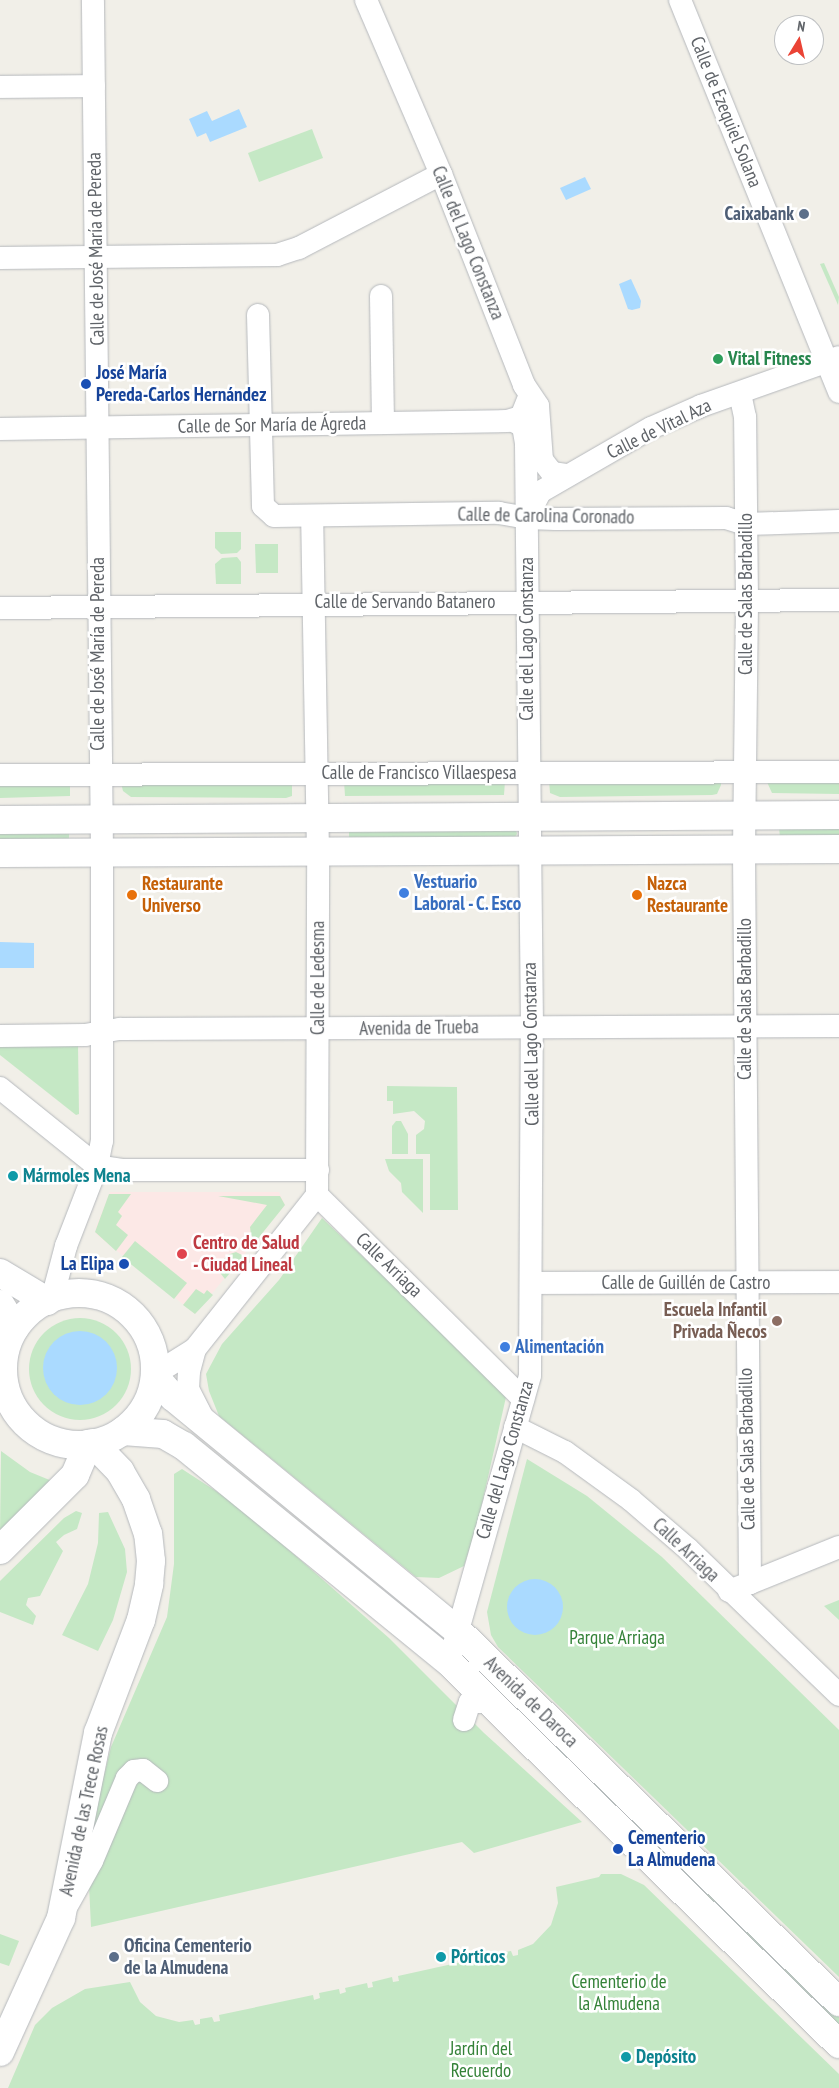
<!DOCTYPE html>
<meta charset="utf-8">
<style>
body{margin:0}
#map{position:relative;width:839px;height:2088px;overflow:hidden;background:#f1efe8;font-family:"PT Sans Narrow",sans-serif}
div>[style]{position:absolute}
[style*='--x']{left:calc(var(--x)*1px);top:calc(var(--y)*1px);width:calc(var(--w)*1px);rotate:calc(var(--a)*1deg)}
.medical>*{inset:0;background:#fce8e6}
.green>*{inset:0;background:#c5e8c5}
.round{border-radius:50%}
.water>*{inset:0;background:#aadaff}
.roads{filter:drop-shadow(0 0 1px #b5b8bc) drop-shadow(0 0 1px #b5b8bc)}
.street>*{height:22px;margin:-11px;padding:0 11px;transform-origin:11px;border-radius:11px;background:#fff}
.secondary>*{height:28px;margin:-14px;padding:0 14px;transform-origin:14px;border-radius:14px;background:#fff}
.secondary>.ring{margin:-14px;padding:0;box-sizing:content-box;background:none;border:28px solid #fff;border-radius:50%}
.dots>*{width:14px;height:14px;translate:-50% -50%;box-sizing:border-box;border:2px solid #fff;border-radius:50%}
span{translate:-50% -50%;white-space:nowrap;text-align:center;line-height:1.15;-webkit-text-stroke:5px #fff;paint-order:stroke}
.street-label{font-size:19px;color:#5f6368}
.service-label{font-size:19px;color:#4e5e75;font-weight:700}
.right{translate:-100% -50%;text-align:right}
.left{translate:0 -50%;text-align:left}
.leisure-label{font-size:19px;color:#27864d;font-weight:700}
.transit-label{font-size:19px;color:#164399;font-weight:700}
.shop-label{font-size:19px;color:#366cbe;font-weight:700}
.food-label{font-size:19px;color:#c56008;font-weight:700}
.culture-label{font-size:19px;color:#0d838f;font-weight:700}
.health-label{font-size:19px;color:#be3a42;font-weight:700}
.education-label{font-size:19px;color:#785e54;font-weight:700}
.park-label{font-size:19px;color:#348238}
.north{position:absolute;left:774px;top:15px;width:50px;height:50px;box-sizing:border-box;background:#fff;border:1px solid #bfc1c3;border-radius:50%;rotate:9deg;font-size:14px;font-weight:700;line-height:20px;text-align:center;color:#5f6368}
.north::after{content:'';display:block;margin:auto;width:18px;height:22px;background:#ea4335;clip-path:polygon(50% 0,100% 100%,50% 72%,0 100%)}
</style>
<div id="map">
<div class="medical">
<i style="clip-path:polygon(110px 1192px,279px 1192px,285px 1205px,195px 1314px,96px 1234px,96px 1227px)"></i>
</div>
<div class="green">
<i style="clip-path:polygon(312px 129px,323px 158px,259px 182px,248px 153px)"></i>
<i style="clip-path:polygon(824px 263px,839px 297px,838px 305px,820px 264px)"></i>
<i style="clip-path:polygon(215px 532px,241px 532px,241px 549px,237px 553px,221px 554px,215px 548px)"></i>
<i style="clip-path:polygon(255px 544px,278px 544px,278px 573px,256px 573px)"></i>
<i style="clip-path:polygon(237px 557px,241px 562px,241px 584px,216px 584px,215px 564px,222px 558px)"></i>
<i style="clip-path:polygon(549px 780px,721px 780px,721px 785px,717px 794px,712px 795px,560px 797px,550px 793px)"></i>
<i style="clip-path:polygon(344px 781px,505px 781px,504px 795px,345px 796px)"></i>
<i style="clip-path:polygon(292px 782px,292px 796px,286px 798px,131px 797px,123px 791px,121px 783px)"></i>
<i style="clip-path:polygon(767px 782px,839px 782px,839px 794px,772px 793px)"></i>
<i style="clip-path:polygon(0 783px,70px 783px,70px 796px,0 798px)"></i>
<i style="clip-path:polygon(349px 826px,516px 830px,517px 834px,514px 838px,349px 840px)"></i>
<i style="clip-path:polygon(779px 827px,839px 827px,839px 837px,780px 838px)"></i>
<i style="clip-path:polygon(69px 831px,69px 841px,0 842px,0 833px)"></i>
<i style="clip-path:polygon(0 1045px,78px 1045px,79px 1114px,76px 1115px,0 1055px)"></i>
<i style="clip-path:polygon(387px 1086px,457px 1087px,458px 1210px,430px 1210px,430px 1154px,416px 1154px,416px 1135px,424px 1129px,425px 1121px,414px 1111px,393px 1114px,393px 1101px,387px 1101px)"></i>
<i style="clip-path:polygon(396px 1121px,401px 1121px,408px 1134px,408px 1154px,392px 1154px,392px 1126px)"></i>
<i style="clip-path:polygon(385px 1159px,423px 1159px,423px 1213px,402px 1192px,401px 1183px,389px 1171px)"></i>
<i style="clip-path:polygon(109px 1194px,131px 1194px,118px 1212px,122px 1216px,116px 1225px,128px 1235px,116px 1251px,95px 1232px)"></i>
<i style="clip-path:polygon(218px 1196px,280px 1196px,285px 1205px,256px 1241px,251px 1235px,250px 1227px,267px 1205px)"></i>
<i style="clip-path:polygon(322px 1218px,490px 1377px,506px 1397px,477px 1526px,464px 1566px,439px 1578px,416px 1577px,219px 1416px,209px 1391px,206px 1374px,222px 1344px,279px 1280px)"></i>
<i style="clip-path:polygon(135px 1241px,187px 1283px,174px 1299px,122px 1257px)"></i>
<i style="clip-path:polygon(236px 1252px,244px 1256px,225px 1279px,217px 1269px,227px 1255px)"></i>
<i style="clip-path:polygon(196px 1289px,204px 1294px,207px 1290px,213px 1295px,195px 1314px,183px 1305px)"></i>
<i class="round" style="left:29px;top:1318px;width:102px;height:102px"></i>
<i style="clip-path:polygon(1px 1451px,30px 1472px,52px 1481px,0 1534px)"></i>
<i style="clip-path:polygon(527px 1459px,587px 1496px,662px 1557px,839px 1730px,839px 1977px,498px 1647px,491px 1635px,487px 1612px)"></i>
<i style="clip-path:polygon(182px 1469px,239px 1506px,296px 1556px,389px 1638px,484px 1733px,582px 1822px,474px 1853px,462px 1842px,91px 1927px,87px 1843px,111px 1747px,167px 1617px,174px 1564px,174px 1474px)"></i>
<i style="clip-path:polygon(76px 1511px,82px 1513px,77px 1529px,64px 1535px,56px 1542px,63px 1551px,40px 1596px,28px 1598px,26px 1605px,36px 1616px,33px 1625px,0 1612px,0 1581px,64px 1518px)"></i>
<i style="clip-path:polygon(108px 1512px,125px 1549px,127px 1572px,113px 1620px,98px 1651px,62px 1635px,88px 1584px,98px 1543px,99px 1513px)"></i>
<i style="clip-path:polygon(839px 1600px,839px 1620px,824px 1606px)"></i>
<i style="clip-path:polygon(478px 1671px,484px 1673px,839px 2017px,839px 2029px,475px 1673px)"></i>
<i style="clip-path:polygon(601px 1874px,621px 1874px,644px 1885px,839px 2074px,839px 2088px,8px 2088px,35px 2025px,52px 2008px,85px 1989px,130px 1982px,140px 2002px,156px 2016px,179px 2022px,193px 2020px,195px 2025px,200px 2024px,200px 2019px,212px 2017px,214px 2022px,220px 2021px,219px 2015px,313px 1995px,314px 2000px,320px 1998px,319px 1993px,339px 1989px,340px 1994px,346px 1992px,345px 1988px,367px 1983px,368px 1988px,373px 1987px,372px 1982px,392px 1977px,393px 1982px,399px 1981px,398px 1976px,493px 1955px,494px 1960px,500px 1959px,499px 1953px,511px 1951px,513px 1956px,518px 1955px,518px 1950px,533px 1944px,551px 1925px,558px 1903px,556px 1887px,599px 1877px)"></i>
<i style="clip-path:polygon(0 1934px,19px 1941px,9px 1966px,0 1963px)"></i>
</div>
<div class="water">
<i style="clip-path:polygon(239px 109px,247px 127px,210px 142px,206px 133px,197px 137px,189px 119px,207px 111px,212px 121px)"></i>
<i style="clip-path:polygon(585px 177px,591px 189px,566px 200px,560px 188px)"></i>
<i style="clip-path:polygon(631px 279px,641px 301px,640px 308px,632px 310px,628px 309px,619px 284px)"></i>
<i style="clip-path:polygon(0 942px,34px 943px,34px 968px,0 968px)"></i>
<i class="round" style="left:43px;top:1331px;width:74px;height:74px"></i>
<i class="round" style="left:507px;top:1579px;width:56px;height:56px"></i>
</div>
<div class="roads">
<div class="street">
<i style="--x:366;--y:0;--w:189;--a:66.7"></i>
<i style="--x:441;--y:174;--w:227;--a:68.5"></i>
<i style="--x:524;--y:385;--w:25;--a:56"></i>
<i style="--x:538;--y:406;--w:54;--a:85.8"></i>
<i style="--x:542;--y:460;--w:16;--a:52"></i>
<i style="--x:552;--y:473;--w:14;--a:8"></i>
<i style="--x:680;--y:0;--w:423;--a:67.9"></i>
<i style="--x:0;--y:87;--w:94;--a:-0.6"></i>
<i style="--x:0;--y:258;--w:277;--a:-0.6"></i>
<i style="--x:277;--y:255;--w:23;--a:-18"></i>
<i style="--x:299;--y:248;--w:160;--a:-27.5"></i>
<i style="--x:381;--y:296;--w:127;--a:89.1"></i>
<i style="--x:258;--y:315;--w:191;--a:88.5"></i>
<i style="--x:263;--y:506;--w:15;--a:42"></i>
<i style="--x:274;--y:516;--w:225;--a:-0.8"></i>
<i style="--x:499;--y:513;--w:27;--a:10"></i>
<i style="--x:526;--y:518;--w:30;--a:2"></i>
<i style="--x:556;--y:519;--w:170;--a:-0.3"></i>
<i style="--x:726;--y:518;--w:21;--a:17"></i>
<i style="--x:746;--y:524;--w:93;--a:-1.8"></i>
<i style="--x:0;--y:429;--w:507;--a:-0.9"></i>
<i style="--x:507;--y:421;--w:15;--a:-16"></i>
<i style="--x:521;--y:417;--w:22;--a:-68"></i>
<i style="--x:528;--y:515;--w:26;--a:-62"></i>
<i style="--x:540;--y:492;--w:128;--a:-30"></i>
<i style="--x:651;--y:428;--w:55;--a:-23.7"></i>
<i style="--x:701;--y:406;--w:146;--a:-19.5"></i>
<i style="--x:0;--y:608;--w:839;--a:-0.55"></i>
<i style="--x:0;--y:775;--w:839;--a:-0.2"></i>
<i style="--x:0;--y:1036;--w:85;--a:-0.7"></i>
<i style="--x:85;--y:1035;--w:36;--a:-10"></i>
<i style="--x:120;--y:1029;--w:719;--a:-0.24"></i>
<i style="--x:0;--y:1088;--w:124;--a:38.8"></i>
<i style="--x:97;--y:1166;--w:25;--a:9"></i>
<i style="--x:122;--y:1170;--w:196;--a:0"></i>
<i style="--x:317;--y:1195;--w:290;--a:44.7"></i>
<i style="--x:532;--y:1283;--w:307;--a:-0.2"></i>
<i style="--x:52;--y:1299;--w:55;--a:-75.2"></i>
<i style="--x:66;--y:1246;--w:86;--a:-68.8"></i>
<i style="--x:97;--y:1166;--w:25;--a:-79"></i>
<i style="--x:102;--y:1141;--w:289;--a:-90"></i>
<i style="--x:102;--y:852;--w:852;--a:-90.61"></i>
<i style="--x:0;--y:1339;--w:11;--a:-15"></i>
<i style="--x:195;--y:1349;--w:23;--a:105"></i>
<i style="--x:189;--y:1371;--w:18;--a:93"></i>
<i style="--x:188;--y:1389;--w:34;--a:63"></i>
<i style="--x:155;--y:1374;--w:47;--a:-32"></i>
<i style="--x:195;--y:1349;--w:196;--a:-51.6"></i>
<i style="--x:317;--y:1195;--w:342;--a:-89.8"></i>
<i style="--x:318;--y:853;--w:337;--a:-91"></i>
<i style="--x:0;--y:1391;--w:8;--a:30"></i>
<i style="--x:515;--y:1427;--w:56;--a:26.6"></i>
<i style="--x:565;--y:1452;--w:82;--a:36"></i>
<i style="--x:631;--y:1500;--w:75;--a:40.7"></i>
<i style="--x:688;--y:1549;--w:210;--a:44"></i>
<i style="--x:750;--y:1583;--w:96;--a:-22"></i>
<i style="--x:729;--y:1591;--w:22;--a:-21"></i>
<i style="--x:750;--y:1583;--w:734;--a:-90.47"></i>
<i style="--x:744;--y:849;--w:249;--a:-89.3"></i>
<i style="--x:747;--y:600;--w:183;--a:-90.6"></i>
<i style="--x:745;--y:417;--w:24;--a:-102"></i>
<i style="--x:449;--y:1662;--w:298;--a:-74.2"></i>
<i style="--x:530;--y:1375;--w:348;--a:-89.7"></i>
<i style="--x:532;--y:1027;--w:584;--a:-90.59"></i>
<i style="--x:526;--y:443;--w:17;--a:-100"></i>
<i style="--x:523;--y:426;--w:11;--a:-153"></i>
<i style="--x:464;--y:1720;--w:19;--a:-72"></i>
<i style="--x:470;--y:1702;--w:18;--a:0"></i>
<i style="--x:68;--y:1904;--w:49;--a:-60.8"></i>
<i style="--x:92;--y:1861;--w:90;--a:-67.1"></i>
<i style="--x:127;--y:1778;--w:10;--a:-45"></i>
<i style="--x:134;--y:1771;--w:9;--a:-6"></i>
<i style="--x:143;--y:1770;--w:18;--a:38"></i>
</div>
<div class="secondary">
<i style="--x:0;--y:820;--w:839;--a:-0.34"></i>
<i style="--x:0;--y:853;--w:839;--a:-0.27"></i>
<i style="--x:0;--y:1273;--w:55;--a:30.8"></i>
<i class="ring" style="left:3px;top:1293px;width:124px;height:124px"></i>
<i style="--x:0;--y:1304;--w:28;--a:58"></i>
<i style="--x:155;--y:1377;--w:27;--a:48"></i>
<i style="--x:173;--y:1397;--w:369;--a:39.4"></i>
<i style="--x:458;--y:1631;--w:532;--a:44.24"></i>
<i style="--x:123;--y:1431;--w:40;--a:4.3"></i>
<i style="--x:163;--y:1434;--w:24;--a:30"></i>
<i style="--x:184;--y:1446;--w:342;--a:39.2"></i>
<i style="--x:449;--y:1662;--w:546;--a:44.41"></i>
<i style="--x:0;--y:1550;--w:106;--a:-45"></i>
<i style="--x:75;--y:1475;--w:34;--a:-67"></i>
<i style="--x:0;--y:2052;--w:147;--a:-65.5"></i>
<i style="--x:61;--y:1918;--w:189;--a:-78.7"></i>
<i style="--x:98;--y:1733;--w:121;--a:-69.2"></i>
<i style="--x:141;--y:1620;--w:37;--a:-77"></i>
<i style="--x:149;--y:1584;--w:23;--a:-85"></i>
<i style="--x:151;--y:1561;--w:27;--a:-96"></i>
<i style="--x:148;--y:1534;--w:37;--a:-109"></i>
<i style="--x:136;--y:1499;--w:32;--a:-120"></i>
<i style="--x:120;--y:1471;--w:39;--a:-134"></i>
</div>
</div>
<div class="dots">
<i style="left:804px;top:214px;background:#5c6f8a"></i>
<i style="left:718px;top:359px;background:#2e9e5b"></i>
<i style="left:86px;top:384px;background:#1a4fb4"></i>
<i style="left:404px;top:893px;background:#3f7fe0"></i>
<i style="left:132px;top:895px;background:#e8710a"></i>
<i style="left:637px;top:895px;background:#e8710a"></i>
<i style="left:13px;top:1176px;background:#0f9aa8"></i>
<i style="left:182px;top:1254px;background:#e0444e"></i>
<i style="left:124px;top:1264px;background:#1a4fb4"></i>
<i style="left:777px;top:1321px;background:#8d6e63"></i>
<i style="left:505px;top:1347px;background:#3f7fe0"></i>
<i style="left:618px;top:1849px;background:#1a4fb4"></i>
<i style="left:114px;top:1957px;background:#5c6f8a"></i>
<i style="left:441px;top:1957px;background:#0f9aa8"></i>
<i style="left:626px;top:2057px;background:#0f9aa8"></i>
</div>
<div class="street-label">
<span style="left:726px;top:112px;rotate:68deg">Calle de Ezequiel Solana</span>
<span style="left:468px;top:243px;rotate:68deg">Calle del Lago Constanza</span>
<span style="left:96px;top:249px;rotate:-91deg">Calle de José María de Pereda</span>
<span style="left:272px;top:425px;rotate:-1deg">Calle de Sor María de Ágreda</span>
<span style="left:659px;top:429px;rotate:-26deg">Calle de Vital Aza</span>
<span style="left:546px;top:516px;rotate:1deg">Calle de Carolina Coronado</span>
<span style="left:746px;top:594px;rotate:-90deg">Calle de Salas Barbadillo</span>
<span style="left:405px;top:602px">Calle de Servando Batanero</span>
<span style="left:527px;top:639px;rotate:-90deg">Calle del Lago Constanza</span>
<span style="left:98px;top:654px;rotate:-90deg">Calle de José María de Pereda</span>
<span style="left:419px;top:773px">Calle de Francisco Villaespesa</span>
<span style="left:318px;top:978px;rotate:-90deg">Calle de Ledesma</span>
<span style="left:745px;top:999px;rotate:-90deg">Calle de Salas Barbadillo</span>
<span style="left:419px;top:1028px;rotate:-1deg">Avenida de Trueba</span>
<span style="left:531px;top:1044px;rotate:-91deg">Calle del Lago Constanza</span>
<span style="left:389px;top:1265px;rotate:44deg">Calle Arriaga</span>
<span style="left:686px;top:1283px">Calle de Guillén de Castro</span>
<span style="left:747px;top:1449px;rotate:-91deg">Calle de Salas Barbadillo</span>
<span style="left:505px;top:1460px;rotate:-74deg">Calle del Lago Constanza</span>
<span style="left:686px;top:1550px;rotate:43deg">Calle Arriaga</span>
<span style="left:531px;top:1702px;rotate:44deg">Avenida de Daroca</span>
<span style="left:84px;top:1811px;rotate:-78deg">Avenida de las Trece Rosas</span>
</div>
<div class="service-label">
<span class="right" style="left:794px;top:214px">Caixabank</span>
<span class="left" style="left:124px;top:1957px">Oficina Cementerio<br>de la Almudena</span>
</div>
<div class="leisure-label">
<span class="left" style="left:728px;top:359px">Vital Fitness</span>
</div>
<div class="transit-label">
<span class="left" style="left:96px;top:384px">José María<br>Pereda-Carlos Hernández</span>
<span class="right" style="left:114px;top:1264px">La Elipa</span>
<span class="left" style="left:628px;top:1849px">Cementerio<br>La Almudena</span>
</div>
<div class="shop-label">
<span class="left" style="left:414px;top:893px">Vestuario<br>Laboral - C. Esco</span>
<span class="left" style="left:515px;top:1347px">Alimentación</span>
</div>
<div class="food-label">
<span class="left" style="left:142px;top:895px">Restaurante<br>Universo</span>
<span class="left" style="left:647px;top:895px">Nazca<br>Restaurante</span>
</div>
<div class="culture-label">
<span class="left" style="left:23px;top:1176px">Mármoles Mena</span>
<span class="left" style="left:451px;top:1957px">Pórticos</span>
<span class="left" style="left:636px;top:2057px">Depósito</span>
</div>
<div class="health-label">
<span class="left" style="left:193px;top:1254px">Centro de Salud<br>- Ciudad Lineal</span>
</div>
<div class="education-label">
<span class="right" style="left:767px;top:1321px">Escuela Infantil<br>Privada Ñecos</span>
</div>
<div class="park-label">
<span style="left:617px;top:1638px">Parque Arriaga</span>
<span style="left:619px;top:1993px">Cementerio de<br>la Almudena</span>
<span style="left:481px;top:2060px">Jardín del<br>Recuerdo</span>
</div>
<div class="north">N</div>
</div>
